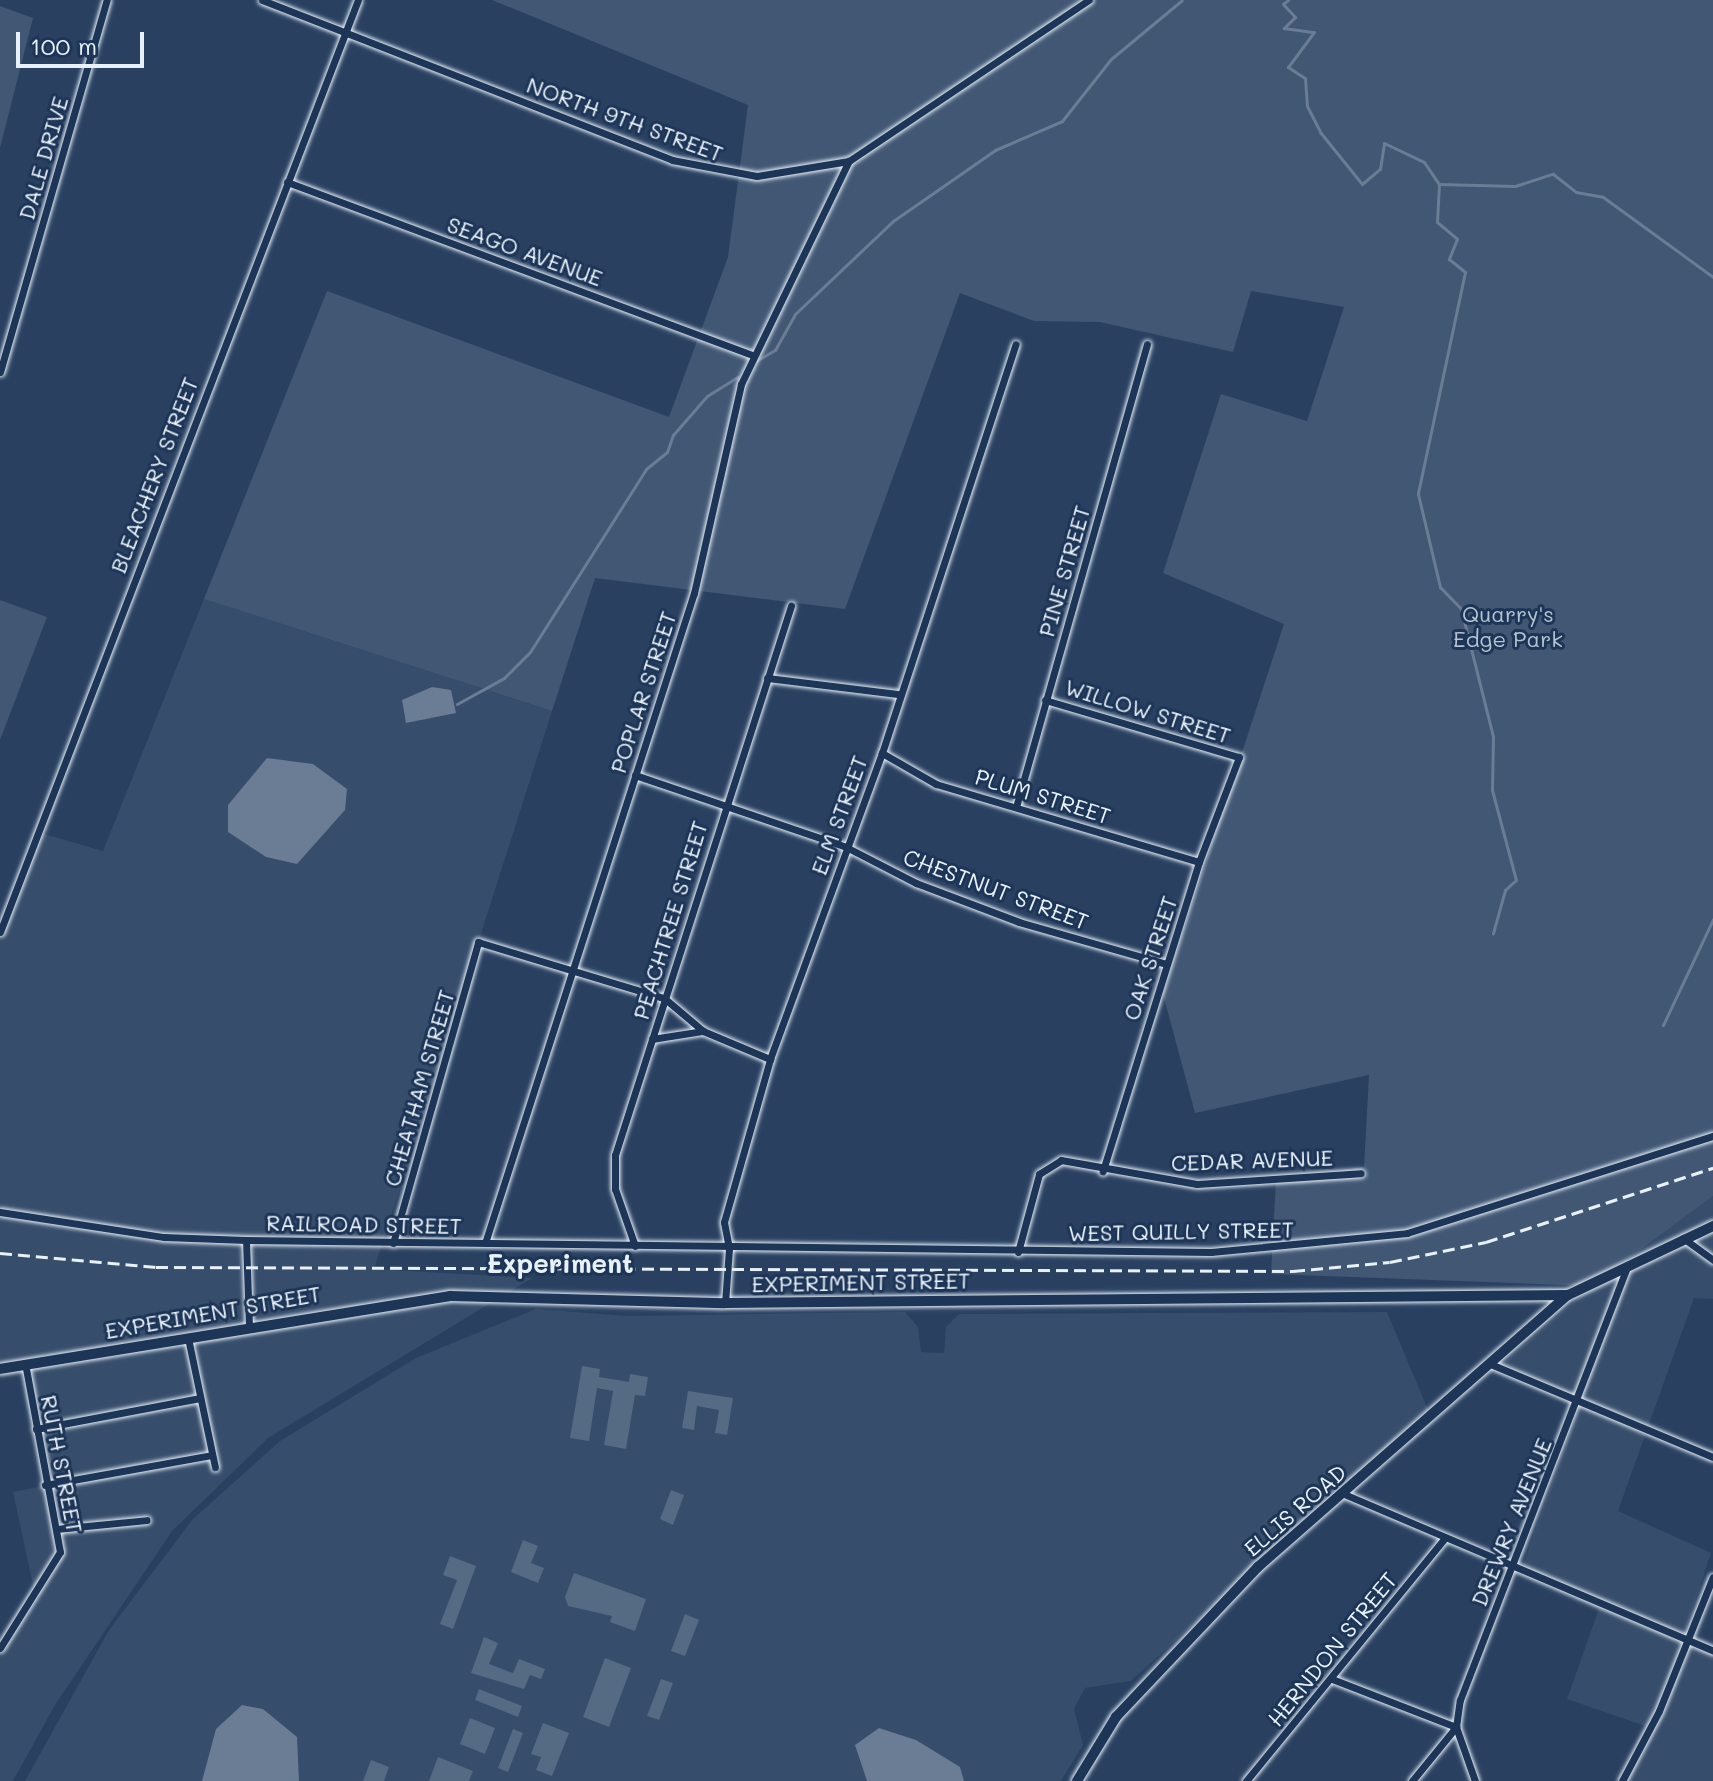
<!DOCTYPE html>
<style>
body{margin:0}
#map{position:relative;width:1713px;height:1781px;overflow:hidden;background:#294061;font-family:Mali,sans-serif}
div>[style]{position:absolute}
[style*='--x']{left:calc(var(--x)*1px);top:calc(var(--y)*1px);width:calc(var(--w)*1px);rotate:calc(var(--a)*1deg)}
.built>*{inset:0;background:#364d6b}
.green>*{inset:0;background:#415774}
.water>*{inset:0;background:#6b7c95}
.stream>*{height:3px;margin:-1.5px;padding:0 1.5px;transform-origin:1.5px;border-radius:1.5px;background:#6b7c95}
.building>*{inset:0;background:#556a83}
.roads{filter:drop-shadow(0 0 2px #e8f1f8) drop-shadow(0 0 2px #e8f1f8)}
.street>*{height:7px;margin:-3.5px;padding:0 3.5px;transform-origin:3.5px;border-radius:3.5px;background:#1d3557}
.secondary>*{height:10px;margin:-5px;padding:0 5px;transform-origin:5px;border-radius:5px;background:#1d3557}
.rail>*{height:3px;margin-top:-1.5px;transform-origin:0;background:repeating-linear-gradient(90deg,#e8f1f8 0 12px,transparent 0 18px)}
span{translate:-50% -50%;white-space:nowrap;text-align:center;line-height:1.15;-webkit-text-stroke:6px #1d3557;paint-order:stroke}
.street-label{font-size:22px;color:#e8f1f8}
.park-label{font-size:22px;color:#b6c3d0}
.quarter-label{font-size:26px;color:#e8f1f8;font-weight:700}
.scale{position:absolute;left:16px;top:32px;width:128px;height:36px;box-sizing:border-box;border:4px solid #e8f1f8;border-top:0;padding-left:10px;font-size:24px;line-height:28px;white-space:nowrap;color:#e8f1f8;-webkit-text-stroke:6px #1d3557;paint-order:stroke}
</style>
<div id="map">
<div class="built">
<i style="clip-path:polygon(204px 599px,552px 711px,374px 1269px,532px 1278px,268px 1438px,172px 1531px,55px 1705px,13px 1781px,0 1781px,0 1641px,34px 1590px,13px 1492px,44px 1486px,25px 1364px,0 1368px,0 931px,37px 832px,103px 851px)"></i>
<i style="clip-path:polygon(1713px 1196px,1713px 1299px,1694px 1298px,1618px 1511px,1711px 1553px,1684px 1634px,1713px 1646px,1713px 1781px,1626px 1781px,1648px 1727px,1567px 1699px,1601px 1603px,1522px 1568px,1581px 1402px,1495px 1370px,1592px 1286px)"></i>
<i style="clip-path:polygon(536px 1309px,628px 1316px,905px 1312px,918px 1327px,921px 1352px,944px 1353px,946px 1327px,959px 1314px,1387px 1312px,1428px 1410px,1131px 1681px,1085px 1688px,1074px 1709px,1083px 1745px,1061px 1781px,25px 1781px,109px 1630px,193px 1519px,280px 1441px,416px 1358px)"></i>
</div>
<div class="green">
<i style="clip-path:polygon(492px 0,1713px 0,1713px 1196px,1592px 1286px,1271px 1274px,1276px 1180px,1364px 1167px,1369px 1075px,1195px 1113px,1163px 994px,1284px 624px,1163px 573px,1221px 394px,1307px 421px,1344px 307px,1251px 291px,1233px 352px,1100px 322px,1034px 321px,960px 293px,845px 609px,595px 578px,552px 711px,204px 599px,327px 291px,669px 417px,728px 257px,748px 105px)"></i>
<i style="clip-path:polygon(0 6px,33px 18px,0 148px)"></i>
<i style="clip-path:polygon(0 600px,47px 617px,0 740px)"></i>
</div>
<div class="water">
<i style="clip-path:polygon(432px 687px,451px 690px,456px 713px,406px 723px,402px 700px)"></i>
<i style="clip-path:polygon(267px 758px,313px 764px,347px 789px,345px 810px,297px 864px,266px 857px,228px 832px,228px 805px)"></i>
<i style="clip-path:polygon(242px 1705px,263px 1709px,297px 1737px,299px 1781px,202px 1781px,216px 1729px)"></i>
<i style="clip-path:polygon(879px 1728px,916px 1740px,960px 1767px,964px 1781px,867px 1781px,855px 1745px)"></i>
</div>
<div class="stream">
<i style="--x:1288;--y:0;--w:6;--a:141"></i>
<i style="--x:1283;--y:4;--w:18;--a:47"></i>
<i style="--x:1295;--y:17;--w:16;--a:135"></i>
<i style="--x:1284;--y:28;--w:30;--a:8"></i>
<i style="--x:1314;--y:32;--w:44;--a:126.6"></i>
<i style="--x:1288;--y:67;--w:20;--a:33"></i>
<i style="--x:1305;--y:78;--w:28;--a:86"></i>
<i style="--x:1307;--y:106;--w:29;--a:63"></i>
<i style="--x:1320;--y:132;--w:67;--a:51.1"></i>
<i style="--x:1362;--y:184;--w:23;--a:-40"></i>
<i style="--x:1380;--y:169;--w:26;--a:-81"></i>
<i style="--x:1384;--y:143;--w:44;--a:25.4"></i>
<i style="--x:1424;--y:162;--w:27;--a:56"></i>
<i style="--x:1439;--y:184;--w:38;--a:93"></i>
<i style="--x:1437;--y:222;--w:26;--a:40"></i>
<i style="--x:1457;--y:239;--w:22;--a:112"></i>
<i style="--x:1449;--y:259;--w:21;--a:39"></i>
<i style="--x:1465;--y:272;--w:227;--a:102"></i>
<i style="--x:1418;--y:494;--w:96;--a:76.7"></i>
<i style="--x:1440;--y:587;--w:30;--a:46"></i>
<i style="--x:1461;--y:609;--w:131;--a:75.9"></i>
<i style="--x:1493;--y:736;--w:54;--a:91.1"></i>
<i style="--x:1492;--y:790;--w:93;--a:75.1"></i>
<i style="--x:1516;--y:880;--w:15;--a:138"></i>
<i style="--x:1505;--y:890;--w:45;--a:105.6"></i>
<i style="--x:1439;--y:184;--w:76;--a:1.5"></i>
<i style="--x:1515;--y:186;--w:40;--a:-18"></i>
<i style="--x:1553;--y:174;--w:29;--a:38"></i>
<i style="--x:1576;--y:192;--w:27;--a:10"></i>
<i style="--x:1603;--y:197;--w:136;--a:36"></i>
<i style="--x:754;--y:362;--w:24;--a:-30"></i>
<i style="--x:775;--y:350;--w:41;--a:-60.9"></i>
<i style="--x:795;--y:314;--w:135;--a:-43.5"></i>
<i style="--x:893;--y:221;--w:124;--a:-34.8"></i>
<i style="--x:995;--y:150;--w:73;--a:-23.4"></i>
<i style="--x:1062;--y:121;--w:79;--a:-51.7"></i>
<i style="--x:1111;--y:59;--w:92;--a:-39.7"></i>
<i style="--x:457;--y:704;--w:54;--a:-29"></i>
<i style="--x:504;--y:678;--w:37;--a:-45"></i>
<i style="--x:530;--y:652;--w:217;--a:-57.6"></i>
<i style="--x:646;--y:469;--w:27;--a:-39"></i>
<i style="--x:667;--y:452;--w:18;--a:-71"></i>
<i style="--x:673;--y:435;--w:52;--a:-48.9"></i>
<i style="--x:707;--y:396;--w:36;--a:-32"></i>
<i style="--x:1663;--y:1025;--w:117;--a:-64.7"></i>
</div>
<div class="building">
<i style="clip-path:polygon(582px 1366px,600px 1369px,599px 1377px,629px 1382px,630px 1374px,648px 1377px,645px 1396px,635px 1395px,626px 1449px,604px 1445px,613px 1391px,597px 1388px,589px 1441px,570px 1438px)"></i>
<i style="clip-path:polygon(688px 1391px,733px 1398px,727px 1435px,715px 1433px,719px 1410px,697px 1406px,694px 1430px,682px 1428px)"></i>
<i style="clip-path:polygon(671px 1490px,684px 1495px,673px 1525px,660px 1519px)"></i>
<i style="clip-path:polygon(523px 1540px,538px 1546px,531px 1563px,544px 1568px,538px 1583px,511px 1572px)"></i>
<i style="clip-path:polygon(450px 1556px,476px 1566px,453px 1629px,440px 1624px,457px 1580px,443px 1575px)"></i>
<i style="clip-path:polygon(574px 1573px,646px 1599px,635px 1631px,610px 1622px,612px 1616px,568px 1606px,565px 1597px)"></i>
<i style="clip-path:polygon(685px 1614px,699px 1620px,685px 1656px,671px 1651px)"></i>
<i style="clip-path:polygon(484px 1637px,498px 1643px,489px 1664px,513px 1673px,519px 1659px,545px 1669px,541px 1679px,530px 1675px,524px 1689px,471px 1673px)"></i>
<i style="clip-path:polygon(605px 1658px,631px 1668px,609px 1727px,583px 1717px)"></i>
<i style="clip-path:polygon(661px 1679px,673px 1683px,659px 1720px,647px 1716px)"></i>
<i style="clip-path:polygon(479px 1689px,522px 1706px,518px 1717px,475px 1700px)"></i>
<i style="clip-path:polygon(470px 1718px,495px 1728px,485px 1754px,460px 1744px)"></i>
<i style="clip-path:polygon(543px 1723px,569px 1733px,552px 1776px,536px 1770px,541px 1757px,531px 1754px)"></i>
<i style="clip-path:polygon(513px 1729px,523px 1733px,508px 1772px,498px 1768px)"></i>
<i style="clip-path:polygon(438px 1757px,473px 1771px,469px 1781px,429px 1781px)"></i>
<i style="clip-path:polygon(371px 1760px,389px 1767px,384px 1781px,363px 1781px)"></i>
</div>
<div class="roads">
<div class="street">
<i style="--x:262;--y:0;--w:440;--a:21.3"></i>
<i style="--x:672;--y:160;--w:86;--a:10.7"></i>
<i style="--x:757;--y:176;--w:93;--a:-9.3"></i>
<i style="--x:849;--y:161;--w:289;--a:-33.9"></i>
<i style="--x:287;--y:182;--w:495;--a:20.4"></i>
<i style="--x:0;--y:372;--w:387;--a:-74"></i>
<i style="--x:767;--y:678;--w:132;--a:7"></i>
<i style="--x:1045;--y:700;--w:202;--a:16.4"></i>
<i style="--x:1239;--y:757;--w:112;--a:110.9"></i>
<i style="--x:1199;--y:862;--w:324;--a:107.3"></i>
<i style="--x:882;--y:753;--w:62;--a:29.9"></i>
<i style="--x:936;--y:784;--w:274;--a:16.5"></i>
<i style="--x:635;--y:775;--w:223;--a:18.8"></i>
<i style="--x:846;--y:847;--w:79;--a:27.2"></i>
<i style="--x:916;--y:883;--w:110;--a:20.7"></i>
<i style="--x:1019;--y:922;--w:153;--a:15.9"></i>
<i style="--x:1016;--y:807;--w:481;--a:-74.2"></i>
<i style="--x:0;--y:932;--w:998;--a:-68.99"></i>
<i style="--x:652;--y:1039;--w:52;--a:-8.9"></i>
<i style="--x:0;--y:1212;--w:166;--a:8.7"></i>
<i style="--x:164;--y:1237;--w:82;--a:2.1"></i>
<i style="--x:246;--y:1240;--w:965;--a:0.71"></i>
<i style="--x:1211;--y:1252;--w:197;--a:-5.5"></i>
<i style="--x:1407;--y:1233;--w:321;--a:-17.6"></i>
<i style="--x:1683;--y:1238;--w:37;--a:36"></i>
<i style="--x:246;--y:1240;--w:86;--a:88"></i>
<i style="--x:393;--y:1243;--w:313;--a:-74.2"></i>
<i style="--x:478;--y:942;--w:194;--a:16.8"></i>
<i style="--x:664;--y:998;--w:51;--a:40.2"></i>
<i style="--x:703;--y:1031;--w:73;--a:22.7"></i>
<i style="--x:485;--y:1243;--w:683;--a:-72.18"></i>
<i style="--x:694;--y:593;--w:214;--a:-77.3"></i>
<i style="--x:741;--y:384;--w:248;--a:-64.2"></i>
<i style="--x:635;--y:1246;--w:60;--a:-109.3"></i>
<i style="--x:615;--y:1189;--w:34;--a:-90"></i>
<i style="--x:615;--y:1155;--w:577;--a:-72.23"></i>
<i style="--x:1018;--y:1252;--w:81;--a:-74.9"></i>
<i style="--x:1039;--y:1174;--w:26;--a:-32"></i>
<i style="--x:1061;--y:1160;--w:138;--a:10"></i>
<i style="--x:1197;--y:1184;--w:164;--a:-3.8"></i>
<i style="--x:725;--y:1303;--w:55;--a:-85.8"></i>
<i style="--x:729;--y:1248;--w:26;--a:-101"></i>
<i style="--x:724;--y:1222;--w:169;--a:-74.2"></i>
<i style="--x:770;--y:1059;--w:326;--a:-69.9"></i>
<i style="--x:882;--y:753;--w:430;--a:-71.9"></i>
<i style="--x:188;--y:1338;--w:132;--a:78.2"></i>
<i style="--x:1493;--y:1365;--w:238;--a:22.7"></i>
<i style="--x:36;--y:1429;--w:167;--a:-10.7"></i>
<i style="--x:45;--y:1485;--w:169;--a:-10.2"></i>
<i style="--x:1344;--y:1494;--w:401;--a:23"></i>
<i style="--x:56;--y:1529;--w:91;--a:-5.6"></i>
<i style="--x:0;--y:1648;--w:113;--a:-58"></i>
<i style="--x:60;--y:1552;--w:191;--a:-100.5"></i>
<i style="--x:1332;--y:1679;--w:133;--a:21.2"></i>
<i style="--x:1456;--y:1727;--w:57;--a:70.6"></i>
<i style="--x:1246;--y:1781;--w:313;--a:-50.7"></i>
<i style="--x:1412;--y:1781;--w:70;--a:-50.8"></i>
<i style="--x:1456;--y:1727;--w:27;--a:-82"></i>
<i style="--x:1460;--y:1700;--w:464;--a:-68.9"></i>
<i style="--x:1622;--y:1781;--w:79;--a:-62.1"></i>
<i style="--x:1659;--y:1711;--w:144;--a:-68.1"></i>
</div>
<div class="secondary">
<i style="--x:0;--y:1369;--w:456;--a:-9.2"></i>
<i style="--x:450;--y:1296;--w:275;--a:1.5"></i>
<i style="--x:725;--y:1303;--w:843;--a:-0.54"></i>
<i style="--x:1568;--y:1295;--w:161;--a:-25.4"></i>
<i style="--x:1077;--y:1781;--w:75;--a:-58.6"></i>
<i style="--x:1116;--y:1717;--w:207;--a:-46.6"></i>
<i style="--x:1258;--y:1567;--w:412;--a:-41.3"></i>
</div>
</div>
<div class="rail">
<i style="--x:0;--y:1253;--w:157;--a:5.1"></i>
<i style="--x:156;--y:1267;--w:1137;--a:0.2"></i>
<i style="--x:1293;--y:1271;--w:97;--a:-5.3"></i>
<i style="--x:1390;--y:1262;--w:98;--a:-11.8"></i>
<i style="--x:1486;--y:1242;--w:239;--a:-18.1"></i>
</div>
<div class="street-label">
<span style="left:625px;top:119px;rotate:20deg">NORTH 9TH STREET</span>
<span style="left:43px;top:158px;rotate:-74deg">DALE DRIVE</span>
<span style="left:525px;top:251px;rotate:20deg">SEAGO AVENUE</span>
<span style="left:154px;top:475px;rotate:-69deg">BLEACHERY STREET</span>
<span style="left:1064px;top:571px;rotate:-74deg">PINE STREET</span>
<span style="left:643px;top:692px;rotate:-72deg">POPLAR STREET</span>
<span style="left:1148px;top:711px;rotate:17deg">WILLOW STREET</span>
<span style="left:1043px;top:796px;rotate:17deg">PLUM STREET</span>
<span style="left:839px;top:815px;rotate:-70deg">ELM STREET</span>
<span style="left:996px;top:889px;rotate:20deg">CHESTNUT STREET</span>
<span style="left:670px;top:920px;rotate:-73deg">PEACHTREE STREET</span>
<span style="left:1150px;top:958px;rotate:-72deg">OAK STREET</span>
<span style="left:419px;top:1088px;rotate:-74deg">CHEATHAM STREET</span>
<span style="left:1252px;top:1160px;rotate:-2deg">CEDAR AVENUE</span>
<span style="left:364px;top:1224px;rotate:1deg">RAILROAD STREET</span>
<span style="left:1181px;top:1231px;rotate:-1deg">WEST QUILLY STREET</span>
<span style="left:861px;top:1282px;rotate:-1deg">EXPERIMENT STREET</span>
<span style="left:213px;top:1312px;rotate:-10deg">EXPERIMENT STREET</span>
<span style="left:62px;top:1464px;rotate:79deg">RUTH STREET</span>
<span style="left:1295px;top:1510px;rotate:-41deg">ELLIS ROAD</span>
<span style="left:1511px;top:1522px;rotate:-68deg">DREWRY AVENUE</span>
<span style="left:1332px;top:1649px;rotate:-51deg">HERNDON STREET</span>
</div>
<div class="park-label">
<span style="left:1508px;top:626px">Quarry's<br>Edge Park</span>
</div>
<div class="quarter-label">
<span style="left:560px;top:1264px">Experiment</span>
</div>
<div class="scale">100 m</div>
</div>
